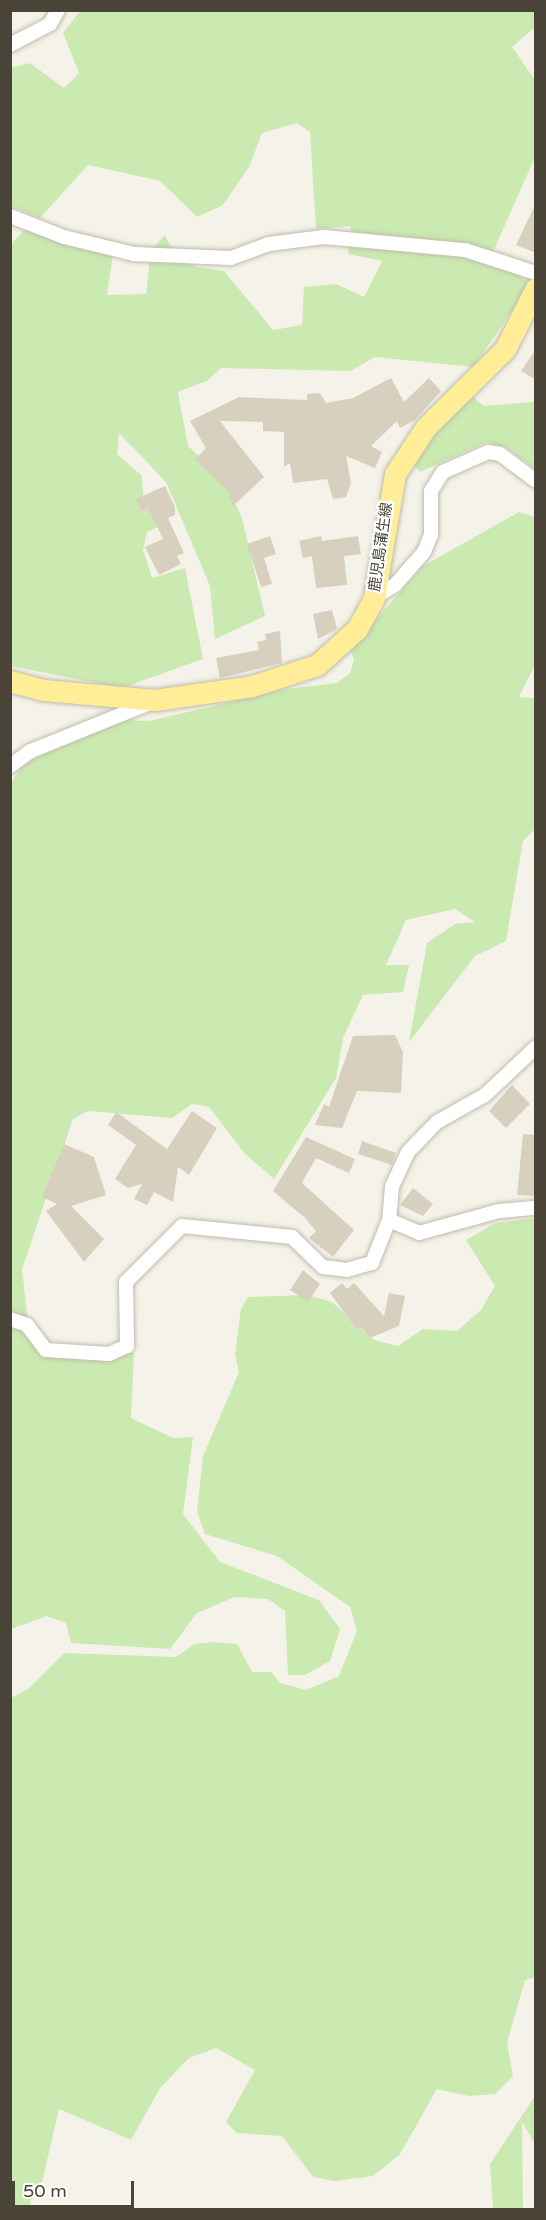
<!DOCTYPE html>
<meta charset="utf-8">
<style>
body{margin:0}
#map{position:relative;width:546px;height:2220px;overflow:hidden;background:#f5f3e9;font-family:"Varela Round","Noto Sans JP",sans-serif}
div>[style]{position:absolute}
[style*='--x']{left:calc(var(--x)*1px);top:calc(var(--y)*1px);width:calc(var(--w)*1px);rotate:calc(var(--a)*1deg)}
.green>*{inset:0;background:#caeab1}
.building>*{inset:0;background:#d7d0be}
.roads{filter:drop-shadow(0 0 2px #c1bcab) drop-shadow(0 0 2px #c1bcab)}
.street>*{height:14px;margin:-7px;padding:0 7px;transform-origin:7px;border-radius:7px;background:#fff}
.primary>*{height:21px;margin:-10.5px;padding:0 10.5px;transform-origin:10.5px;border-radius:10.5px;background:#ffed98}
span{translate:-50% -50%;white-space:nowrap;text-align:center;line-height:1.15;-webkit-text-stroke:4.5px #fff;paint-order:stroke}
.street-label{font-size:15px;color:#494437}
.frame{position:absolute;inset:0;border:12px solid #494437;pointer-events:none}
.scale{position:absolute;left:12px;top:2181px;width:122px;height:27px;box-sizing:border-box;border:3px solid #494437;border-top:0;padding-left:8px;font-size:18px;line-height:21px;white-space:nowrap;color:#494437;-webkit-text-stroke:4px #fff;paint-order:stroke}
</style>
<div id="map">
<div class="green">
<i style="clip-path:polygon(80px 11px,535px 11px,535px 27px,512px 47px,535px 80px,535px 157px,493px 252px,530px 285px,473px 367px,375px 357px,351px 371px,221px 368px,207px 381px,178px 392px,188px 446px,224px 479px,242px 518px,265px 616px,215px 639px,210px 586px,166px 482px,119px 433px,117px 454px,142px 476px,143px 495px,160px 526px,147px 532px,143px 550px,152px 578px,185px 568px,203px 659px,122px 688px,11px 666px,11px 244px,23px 231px,57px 226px,114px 247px,107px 295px,146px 294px,151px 250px,165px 235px,175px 256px,197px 267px,224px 271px,273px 330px,302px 325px,304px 287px,336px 284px,364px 297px,382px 261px,348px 254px,351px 226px,316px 229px,310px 132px,297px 123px,262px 133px,249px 167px,223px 205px,197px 217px,160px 181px,88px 165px,40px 218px,11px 206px,10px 68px,30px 63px,64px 88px,79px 73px,63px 33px)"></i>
<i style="clip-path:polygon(472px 396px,484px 406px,535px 402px,535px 469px,507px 448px,486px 442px,420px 472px,411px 462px,423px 443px)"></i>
<i style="clip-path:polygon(519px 512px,535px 517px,535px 665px,519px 697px,535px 698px,535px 829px,523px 841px,506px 941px,475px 956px,409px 1042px,427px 943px,455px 924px,475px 922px,455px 909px,406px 920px,386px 965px,409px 965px,403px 992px,363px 995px,343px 1038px,336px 1078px,274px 1179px,245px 1154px,209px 1107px,192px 1104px,172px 1118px,88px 1111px,73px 1119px,22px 1269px,30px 1340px,70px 1350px,134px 1353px,131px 1418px,173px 1438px,193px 1437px,183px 1514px,220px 1562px,319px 1600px,340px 1629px,330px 1661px,305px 1675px,288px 1675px,285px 1611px,268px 1599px,235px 1597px,197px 1613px,170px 1649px,71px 1643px,66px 1623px,47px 1616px,11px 1629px,10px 785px,23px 764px,117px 720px,149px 721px,287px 689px,337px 683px,350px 673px,354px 659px,350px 649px,423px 566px)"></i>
<i style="clip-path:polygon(535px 1218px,536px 1977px,525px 1980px,507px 2043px,513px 2076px,495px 2094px,469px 2096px,437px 2089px,400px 2154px,373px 2176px,335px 2181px,313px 2177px,282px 2136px,237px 2133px,226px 2122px,255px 2070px,216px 2048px,189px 2058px,160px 2088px,131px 2140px,59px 2109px,42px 2182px,30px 2202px,32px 2209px,11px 2210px,11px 1698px,28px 1689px,64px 1653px,176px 1657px,195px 1644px,215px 1642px,237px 1644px,252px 1672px,271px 1672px,280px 1683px,306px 1690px,339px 1676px,357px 1631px,350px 1607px,277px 1556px,205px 1534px,197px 1512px,203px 1456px,239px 1372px,235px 1354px,241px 1309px,248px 1297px,308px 1295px,332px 1302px,374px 1340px,398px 1346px,423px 1329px,457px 1331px,481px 1310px,495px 1286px,466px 1240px,495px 1223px)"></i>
<i style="clip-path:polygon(535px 2096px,535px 2144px,522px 2122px,523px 2209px,493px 2209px,490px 2164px)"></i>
</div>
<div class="building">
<i style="clip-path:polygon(536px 203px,536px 253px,516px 245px)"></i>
<i style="clip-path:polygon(536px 349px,536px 380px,521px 371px)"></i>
<i style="clip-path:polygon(391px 378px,404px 402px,429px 378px,441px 391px,415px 420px,400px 428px,397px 421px,371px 446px,382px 452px,375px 468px,346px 456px,351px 483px,346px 497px,333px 499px,327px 479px,293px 483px,290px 463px,284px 467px,284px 432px,263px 431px,263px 422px,220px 421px,264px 477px,233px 506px,227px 490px,195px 459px,206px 448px,190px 421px,239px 397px,307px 400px,307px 394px,320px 393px,326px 403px,353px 398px)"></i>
<i style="clip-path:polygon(165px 486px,175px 507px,175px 515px,168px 518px,184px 553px,177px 556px,181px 564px,159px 575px,145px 547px,163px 539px,148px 508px,141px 511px,136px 499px)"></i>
<i style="clip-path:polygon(270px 536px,276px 554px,264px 558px,272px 584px,261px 587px,247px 544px)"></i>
<i style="clip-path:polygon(321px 536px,322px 541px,358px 536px,361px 554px,344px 556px,347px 585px,316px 588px,312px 556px,303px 558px,299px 541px)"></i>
<i style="clip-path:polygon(332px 610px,337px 629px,318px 639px,313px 614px)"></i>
<i style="clip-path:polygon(280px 631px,282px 663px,220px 678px,216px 658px,259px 650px,257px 642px,266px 640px,265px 634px)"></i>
<i style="clip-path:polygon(395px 1035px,403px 1052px,401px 1093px,357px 1091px,342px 1128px,315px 1125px,324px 1104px,329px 1107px,353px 1036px)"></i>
<i style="clip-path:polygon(512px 1085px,530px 1104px,506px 1128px,489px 1111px)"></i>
<i style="clip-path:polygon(192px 1111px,217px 1128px,189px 1175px,178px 1167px,173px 1202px,154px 1192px,147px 1205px,134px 1199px,142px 1184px,128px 1188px,115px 1179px,136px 1145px,108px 1125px,116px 1112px,167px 1149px)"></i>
<i style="clip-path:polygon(523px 1134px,536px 1135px,535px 1196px,517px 1195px)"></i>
<i style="clip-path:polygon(306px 1137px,355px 1159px,349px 1173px,316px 1158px,302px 1183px,354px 1230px,333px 1257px,309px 1238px,316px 1231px,305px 1218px,273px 1191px)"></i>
<i style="clip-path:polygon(362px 1141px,396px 1153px,392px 1165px,358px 1154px)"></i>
<i style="clip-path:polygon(64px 1144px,94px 1157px,106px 1195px,71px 1206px,104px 1239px,84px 1262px,46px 1211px,57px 1204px,42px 1197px)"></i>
<i style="clip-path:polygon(413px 1188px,433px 1204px,423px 1216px,400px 1205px)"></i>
<i style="clip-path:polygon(303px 1270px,320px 1284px,308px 1302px,290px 1290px)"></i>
<i style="clip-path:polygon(342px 1283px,347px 1289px,354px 1283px,384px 1316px,389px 1293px,405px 1296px,399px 1326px,370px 1338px,361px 1327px,357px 1330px,330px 1293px)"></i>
</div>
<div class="roads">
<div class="street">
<i style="--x:10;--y:45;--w:45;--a:-27.7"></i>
<i style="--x:50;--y:24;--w:16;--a:-60"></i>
<i style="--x:10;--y:216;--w:58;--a:21.3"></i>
<i style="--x:64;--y:237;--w:72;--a:13.7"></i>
<i style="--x:134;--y:254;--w:97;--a:2.4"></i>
<i style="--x:231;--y:258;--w:40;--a:-20.2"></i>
<i style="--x:269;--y:244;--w:55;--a:-7.3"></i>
<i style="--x:324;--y:237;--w:142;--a:5.3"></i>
<i style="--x:465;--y:250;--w:75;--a:17.9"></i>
<i style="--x:374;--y:598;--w:25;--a:-32"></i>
<i style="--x:395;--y:585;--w:44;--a:-48.7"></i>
<i style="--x:424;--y:552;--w:18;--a:-68"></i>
<i style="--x:431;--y:535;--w:44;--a:-90"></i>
<i style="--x:431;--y:491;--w:22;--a:-58"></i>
<i style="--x:443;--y:472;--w:49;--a:-24"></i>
<i style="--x:488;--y:452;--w:12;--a:9"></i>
<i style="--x:500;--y:454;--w:45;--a:36.9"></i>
<i style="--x:10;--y:766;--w:26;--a:-36"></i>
<i style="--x:31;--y:751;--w:128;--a:-22"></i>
<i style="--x:536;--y:1047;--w:70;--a:136.7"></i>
<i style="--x:485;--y:1095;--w:55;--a:150.6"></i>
<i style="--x:437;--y:1122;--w:42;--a:134"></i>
<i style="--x:408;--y:1152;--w:38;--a:115"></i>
<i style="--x:392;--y:1187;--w:33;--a:95"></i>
<i style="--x:389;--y:1220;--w:33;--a:23"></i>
<i style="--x:419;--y:1233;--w:83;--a:-15.4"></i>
<i style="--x:499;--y:1211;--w:37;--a:-5"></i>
<i style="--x:10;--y:1319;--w:18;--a:19"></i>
<i style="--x:27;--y:1325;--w:31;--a:53"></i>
<i style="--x:46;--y:1350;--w:63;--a:3.6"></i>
<i style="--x:109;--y:1354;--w:20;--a:-24"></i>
<i style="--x:127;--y:1346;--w:64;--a:-90.9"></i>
<i style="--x:126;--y:1282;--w:79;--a:-45"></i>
<i style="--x:182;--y:1226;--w:111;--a:5.7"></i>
<i style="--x:292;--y:1237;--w:43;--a:44.1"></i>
<i style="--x:323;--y:1267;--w:24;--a:7"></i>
<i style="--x:347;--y:1270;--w:26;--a:-16"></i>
<i style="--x:372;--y:1263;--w:46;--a:-68.4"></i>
</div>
<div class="primary">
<i style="--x:10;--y:681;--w:35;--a:15"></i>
<i style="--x:44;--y:690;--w:111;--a:5.1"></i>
<i style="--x:155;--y:700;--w:98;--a:-8.2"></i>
<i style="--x:252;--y:686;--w:68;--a:-17.9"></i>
<i style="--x:317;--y:665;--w:54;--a:-42"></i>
<i style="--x:357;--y:629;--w:35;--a:-61"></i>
<i style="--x:374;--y:598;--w:126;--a:-80.4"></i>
<i style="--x:395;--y:474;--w:56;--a:-56.6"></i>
<i style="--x:426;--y:427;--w:111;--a:-44.6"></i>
<i style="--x:505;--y:349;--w:68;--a:-63.1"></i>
</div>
</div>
<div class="street-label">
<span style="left:381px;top:547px;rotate:-82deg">鹿児島蒲生線</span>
</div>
<div class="frame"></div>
<div class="scale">50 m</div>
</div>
